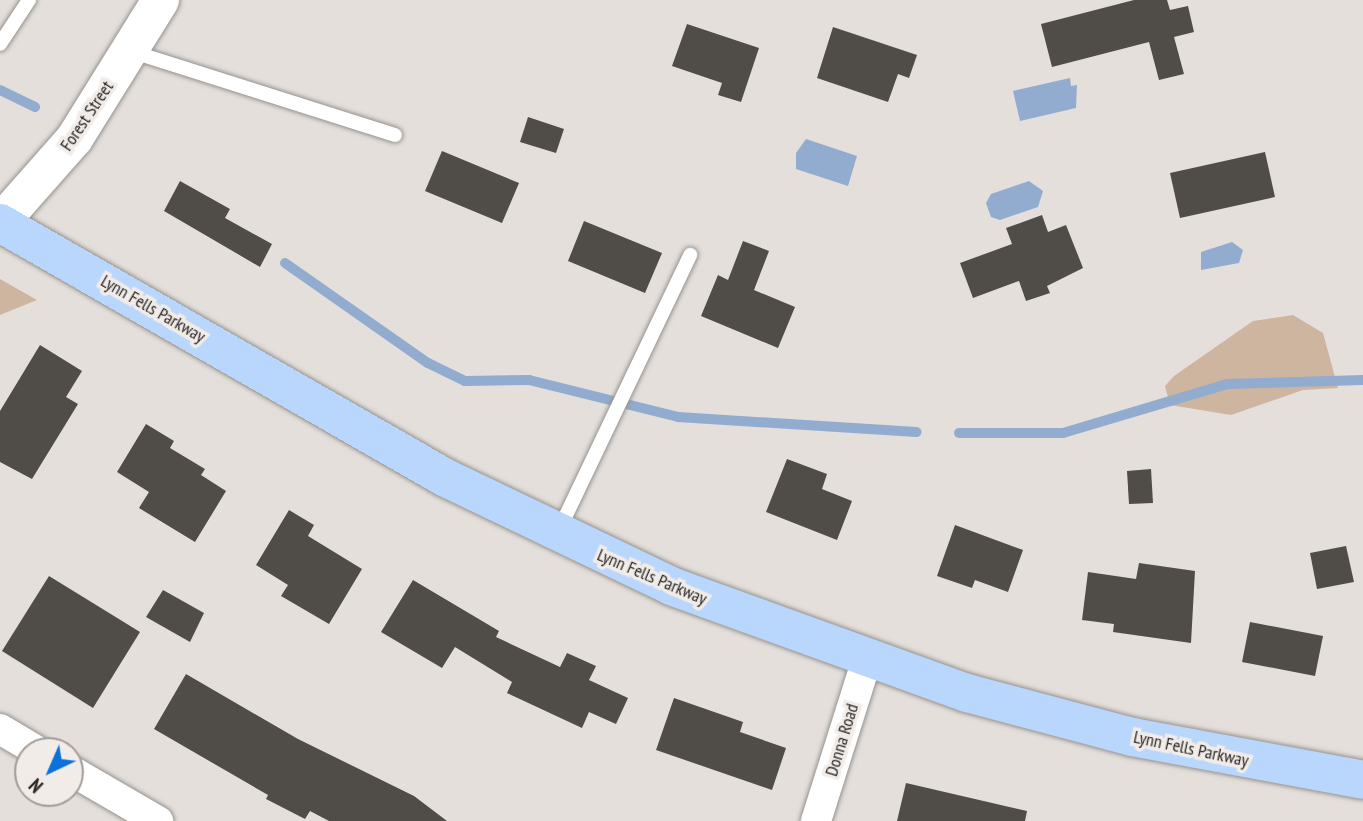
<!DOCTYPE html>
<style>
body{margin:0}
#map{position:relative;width:1363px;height:821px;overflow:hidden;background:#e4dfdb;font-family:"PT Sans Narrow",sans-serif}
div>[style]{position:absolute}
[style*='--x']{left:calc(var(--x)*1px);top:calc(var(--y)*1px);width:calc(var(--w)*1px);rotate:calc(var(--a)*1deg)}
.green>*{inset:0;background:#ceb5a0}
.water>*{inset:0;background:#91accf}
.stream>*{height:10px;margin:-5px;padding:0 5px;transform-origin:5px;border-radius:5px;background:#91accf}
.building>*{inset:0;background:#504c48}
.roads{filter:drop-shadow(0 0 2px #96928e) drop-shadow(0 0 2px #96928e)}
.service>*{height:14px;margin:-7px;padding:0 7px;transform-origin:7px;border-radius:7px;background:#fff}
.minor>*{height:30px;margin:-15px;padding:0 15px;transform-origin:15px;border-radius:15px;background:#fff}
.tertiary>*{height:37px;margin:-18.5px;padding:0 18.5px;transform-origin:18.5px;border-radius:18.5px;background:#fff}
.primary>*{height:38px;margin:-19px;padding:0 19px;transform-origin:19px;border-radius:19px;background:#b9d6fc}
span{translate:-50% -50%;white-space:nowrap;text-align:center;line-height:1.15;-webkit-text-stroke:7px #f1ece8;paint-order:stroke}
.street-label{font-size:18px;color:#292726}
.north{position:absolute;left:14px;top:737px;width:70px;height:70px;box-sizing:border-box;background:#f1ece8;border:2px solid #a19d9a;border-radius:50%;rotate:224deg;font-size:19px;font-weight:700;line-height:28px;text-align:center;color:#292726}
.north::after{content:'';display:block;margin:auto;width:24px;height:32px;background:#0c71d9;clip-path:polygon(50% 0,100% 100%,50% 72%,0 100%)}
</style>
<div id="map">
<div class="green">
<i style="clip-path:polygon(0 279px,37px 300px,0 315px)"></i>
<i style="clip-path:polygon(1293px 315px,1323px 333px,1338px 388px,1303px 390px,1231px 415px,1170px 405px,1165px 386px,1174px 376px,1253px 321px)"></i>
</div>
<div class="water">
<i style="clip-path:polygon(1070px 78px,1071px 86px,1077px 85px,1076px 108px,1020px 121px,1013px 91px)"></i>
<i style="clip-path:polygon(806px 139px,857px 156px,848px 186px,796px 169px,796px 153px)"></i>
<i style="clip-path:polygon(1029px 181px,1043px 191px,1038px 207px,1000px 220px,991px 217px,986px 203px,991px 194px)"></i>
<i style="clip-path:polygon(1232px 242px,1243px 250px,1239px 263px,1201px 270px,1201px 252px)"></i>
</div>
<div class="stream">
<i style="--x:0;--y:90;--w:39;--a:26"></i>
<i style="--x:285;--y:263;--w:174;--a:35"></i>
<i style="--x:428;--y:363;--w:41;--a:25.9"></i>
<i style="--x:465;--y:381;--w:64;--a:-0.9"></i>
<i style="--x:529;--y:380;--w:154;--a:13.9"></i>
<i style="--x:678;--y:417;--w:239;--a:3.6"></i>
<i style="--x:959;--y:433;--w:104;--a:0"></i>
<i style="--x:1063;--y:433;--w:171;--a:-16.6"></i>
<i style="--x:1227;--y:384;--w:136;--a:-1.7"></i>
</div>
<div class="building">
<i style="clip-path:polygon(1134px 0,1167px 0,1170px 10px,1188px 6px,1194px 32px,1174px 37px,1184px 74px,1159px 80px,1149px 42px,1052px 67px,1041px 24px)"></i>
<i style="clip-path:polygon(687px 24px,759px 48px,741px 102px,718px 95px,722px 83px,672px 66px)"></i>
<i style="clip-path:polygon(833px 27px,917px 55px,909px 78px,898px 74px,888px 102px,817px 78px)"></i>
<i style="clip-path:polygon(528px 117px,564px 129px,556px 153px,520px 142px)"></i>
<i style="clip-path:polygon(442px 151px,519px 183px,502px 223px,425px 191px)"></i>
<i style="clip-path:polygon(1265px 152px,1275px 197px,1180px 218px,1170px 173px)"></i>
<i style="clip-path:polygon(180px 181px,230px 209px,225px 218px,272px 244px,260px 267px,164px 211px)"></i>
<i style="clip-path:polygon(1042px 215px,1048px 232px,1066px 225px,1083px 268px,1047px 286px,1050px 293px,1026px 301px,1019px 281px,973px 298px,960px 263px,1012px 244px,1006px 228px)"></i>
<i style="clip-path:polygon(584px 221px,662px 253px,645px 293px,568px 261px)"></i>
<i style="clip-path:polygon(743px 241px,769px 251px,754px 290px,795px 307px,778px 348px,701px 316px,718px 275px,728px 280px)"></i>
<i style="clip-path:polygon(40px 345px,82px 371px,66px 397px,78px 404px,32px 479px,0 462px,0 411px)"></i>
<i style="clip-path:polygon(146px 424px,174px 441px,170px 448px,205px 469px,201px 475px,226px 491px,195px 542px,139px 508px,149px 492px,117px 472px)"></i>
<i style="clip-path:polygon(787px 459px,827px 474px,822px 489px,852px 501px,837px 540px,766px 512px)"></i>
<i style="clip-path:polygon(1151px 469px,1153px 503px,1129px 504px,1127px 471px)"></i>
<i style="clip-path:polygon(289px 510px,314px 525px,308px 536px,362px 569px,329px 624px,281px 596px,288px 585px,256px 565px)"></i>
<i style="clip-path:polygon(955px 525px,1023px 550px,1008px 592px,975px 580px,972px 588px,937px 576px)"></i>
<i style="clip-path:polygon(1346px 546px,1354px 582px,1317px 589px,1310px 553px)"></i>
<i style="clip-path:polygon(1139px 563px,1195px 571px,1191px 643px,1113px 632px,1114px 624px,1082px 620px,1088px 572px,1136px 579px)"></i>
<i style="clip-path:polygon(49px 576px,140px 632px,93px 708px,2px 651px)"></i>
<i style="clip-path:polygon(413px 580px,499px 631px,496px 637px,560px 667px,567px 653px,596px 666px,589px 680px,628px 698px,616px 724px,589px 712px,582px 728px,507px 693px,512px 682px,455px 647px,442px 668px,381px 632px)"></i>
<i style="clip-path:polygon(163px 590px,204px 613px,190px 642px,146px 617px)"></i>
<i style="clip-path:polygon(1250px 622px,1323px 636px,1315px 676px,1242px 662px)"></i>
<i style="clip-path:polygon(186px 674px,298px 739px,414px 796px,447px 821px,329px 821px,310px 811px,305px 819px,266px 799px,268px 795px,154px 729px)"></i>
<i style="clip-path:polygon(674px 698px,743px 722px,740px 732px,786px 748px,772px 790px,656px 750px)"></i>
<i style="clip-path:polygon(906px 783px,1027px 811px,1025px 821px,897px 821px)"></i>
</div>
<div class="roads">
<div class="service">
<i style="--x:0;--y:44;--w:53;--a:-56.6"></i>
<i style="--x:130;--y:51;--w:278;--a:17.6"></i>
<i style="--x:559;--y:530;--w:305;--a:-64.5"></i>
</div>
<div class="minor">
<i style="--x:0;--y:729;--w:43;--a:30.7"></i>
<i style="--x:70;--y:770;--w:102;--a:30.1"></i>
<i style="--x:816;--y:821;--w:170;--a:-72.5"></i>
</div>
<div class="tertiary">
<i style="--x:0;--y:222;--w:112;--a:-48.6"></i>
<i style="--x:74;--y:138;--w:163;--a:-58.1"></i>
</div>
<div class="primary">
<i style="--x:0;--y:223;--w:512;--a:29.77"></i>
<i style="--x:444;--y:477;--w:252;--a:25.6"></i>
<i style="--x:671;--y:586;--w:315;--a:19.9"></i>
<i style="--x:967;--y:693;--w:171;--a:14.9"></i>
<i style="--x:1132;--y:737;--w:235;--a:10.5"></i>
</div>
</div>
<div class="street-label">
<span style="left:87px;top:116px;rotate:-56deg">Forest Street</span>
<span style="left:153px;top:309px;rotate:30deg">Lynn Fells Parkway</span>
<span style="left:652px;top:577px;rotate:23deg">Lynn Fells Parkway</span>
<span style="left:842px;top:740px;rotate:-73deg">Donna Road</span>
<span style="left:1191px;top:749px;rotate:12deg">Lynn Fells Parkway</span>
</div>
<div class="north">N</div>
</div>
